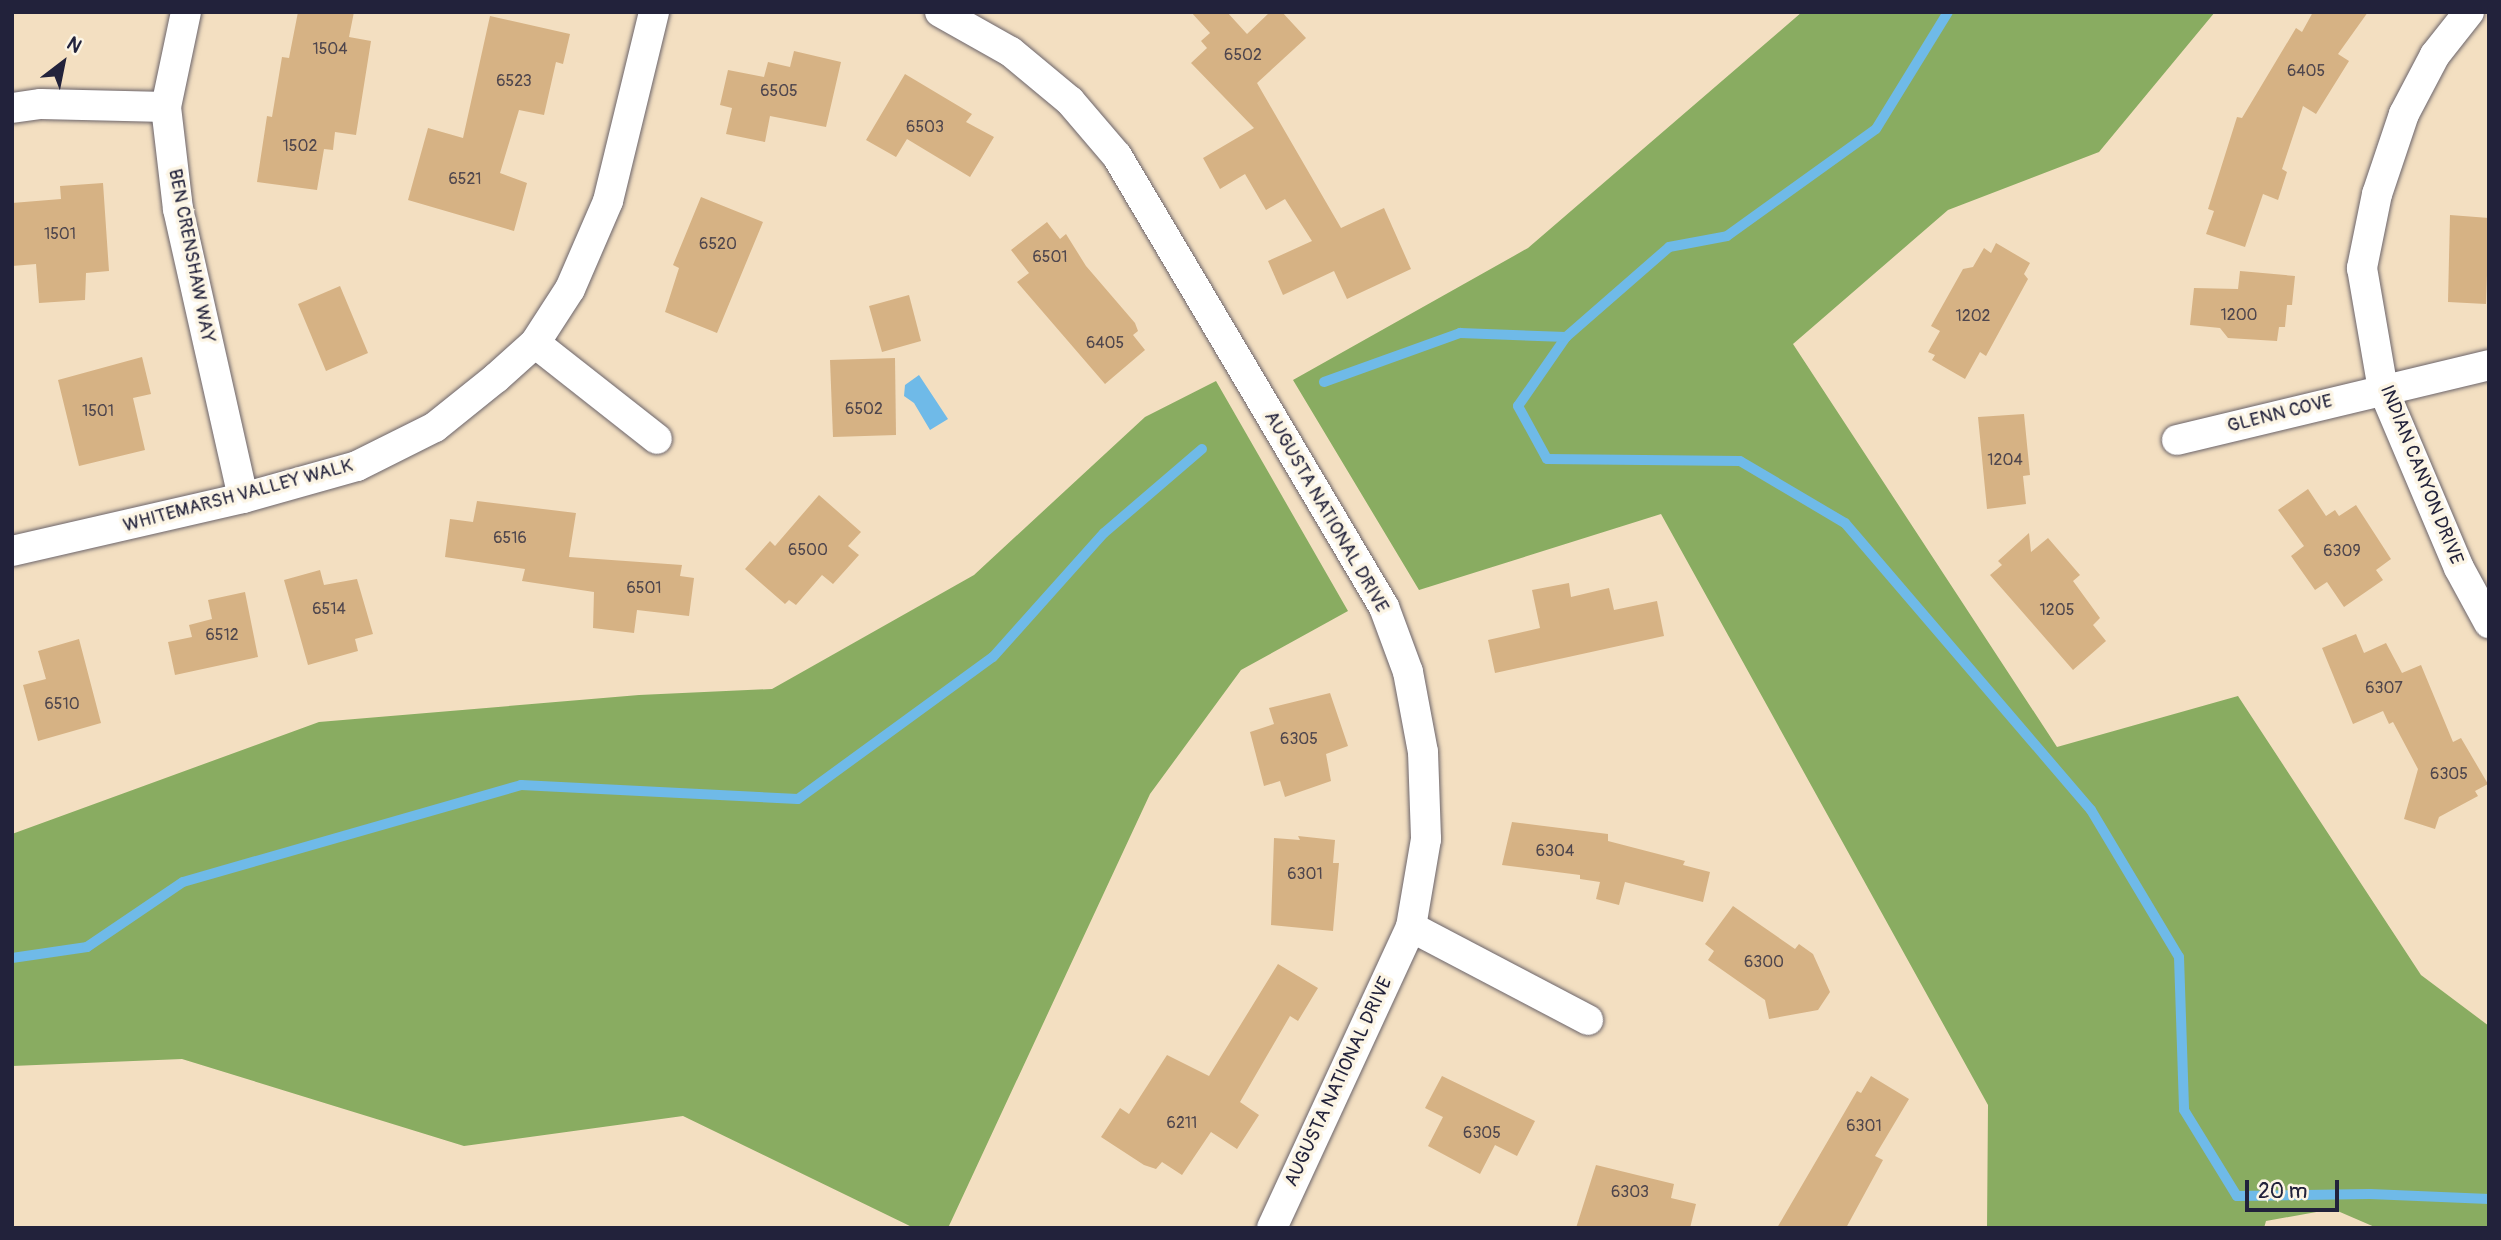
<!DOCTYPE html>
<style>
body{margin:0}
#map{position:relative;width:2501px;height:1240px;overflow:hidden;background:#f3dfc1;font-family:Pangolin,sans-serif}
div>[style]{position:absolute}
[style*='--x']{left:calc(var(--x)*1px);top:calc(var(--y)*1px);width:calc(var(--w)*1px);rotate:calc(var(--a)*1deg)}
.forest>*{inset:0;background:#89ac61}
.water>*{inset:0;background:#6fbae8}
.stream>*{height:10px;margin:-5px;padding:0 5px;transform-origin:5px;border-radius:5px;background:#6fbae8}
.building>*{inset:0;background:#d6b284}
.roads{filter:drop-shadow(0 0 2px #6b646a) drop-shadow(0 0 2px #6b646a)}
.minor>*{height:30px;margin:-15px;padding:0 15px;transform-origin:15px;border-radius:15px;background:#fff}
span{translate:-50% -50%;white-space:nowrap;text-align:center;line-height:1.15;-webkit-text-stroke:7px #fcf5e5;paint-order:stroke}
.number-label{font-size:16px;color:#4f464d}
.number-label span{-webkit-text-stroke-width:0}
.street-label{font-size:19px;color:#22223b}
.frame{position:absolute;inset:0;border:14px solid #22223b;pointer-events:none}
.north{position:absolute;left:28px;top:28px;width:70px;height:70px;-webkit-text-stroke:5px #fcf5e5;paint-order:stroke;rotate:32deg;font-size:19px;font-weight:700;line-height:28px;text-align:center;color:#22223b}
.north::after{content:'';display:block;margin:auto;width:24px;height:32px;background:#22223b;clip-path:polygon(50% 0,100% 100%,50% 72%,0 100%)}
.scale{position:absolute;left:2245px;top:1180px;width:94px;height:32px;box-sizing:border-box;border:4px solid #22223b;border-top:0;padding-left:9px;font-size:21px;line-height:24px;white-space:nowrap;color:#22223b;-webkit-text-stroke:5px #fcf5e5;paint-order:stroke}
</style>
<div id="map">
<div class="forest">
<i style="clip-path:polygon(1802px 12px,2215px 12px,2099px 152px,1948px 210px,1793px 344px,2057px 747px,2238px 696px,2421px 975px,2489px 1026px,2489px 1228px,2377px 1228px,2333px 1209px,2266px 1221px,2264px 1228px,1987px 1228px,1988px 1105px,1661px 514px,1419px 590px,1293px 380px,1528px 248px)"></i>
<i style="clip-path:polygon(1216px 381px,1348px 611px,1241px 670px,1150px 794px,948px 1228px,914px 1228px,683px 1116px,464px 1146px,182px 1059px,12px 1066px,12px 834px,319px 722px,639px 695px,772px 689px,974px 575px,1145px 417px)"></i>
</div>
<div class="water">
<i style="clip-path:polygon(919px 375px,948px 419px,930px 430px,914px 403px,904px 396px,905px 385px)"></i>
</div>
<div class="stream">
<i style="--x:1566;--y:337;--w:84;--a:124.8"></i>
<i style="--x:1518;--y:406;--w:60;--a:61.3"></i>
<i style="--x:1547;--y:459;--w:193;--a:0.6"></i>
<i style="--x:1740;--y:461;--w:122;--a:30.6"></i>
<i style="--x:1845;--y:523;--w:378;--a:49.4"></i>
<i style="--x:2091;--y:810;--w:171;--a:59.1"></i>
<i style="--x:2179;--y:957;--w:153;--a:88.1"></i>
<i style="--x:2184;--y:1110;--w:101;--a:58.4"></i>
<i style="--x:2237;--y:1196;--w:133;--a:-0.9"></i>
<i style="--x:2370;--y:1194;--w:119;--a:2.4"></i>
<i style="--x:1324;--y:382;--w:145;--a:-19.8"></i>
<i style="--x:1460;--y:333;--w:106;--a:2.2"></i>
<i style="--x:1566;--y:337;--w:137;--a:-41.1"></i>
<i style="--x:1669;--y:247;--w:59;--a:-10.7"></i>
<i style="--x:1727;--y:236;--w:183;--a:-35.7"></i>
<i style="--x:1876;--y:129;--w:137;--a:-58.4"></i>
<i style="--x:12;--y:958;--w:76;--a:-8.3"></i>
<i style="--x:87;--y:947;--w:116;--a:-34.1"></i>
<i style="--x:183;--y:882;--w:352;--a:-16"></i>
<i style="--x:521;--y:785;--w:277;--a:2.9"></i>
<i style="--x:798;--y:799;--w:241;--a:-36.1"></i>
<i style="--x:993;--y:657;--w:166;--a:-48.2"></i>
<i style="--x:1104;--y:533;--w:129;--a:-40.6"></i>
</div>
<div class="building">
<i style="clip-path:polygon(298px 12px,354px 12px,349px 37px,371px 41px,356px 135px,335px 132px,333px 150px,324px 149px,317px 190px,257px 182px,267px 116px,272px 117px,282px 57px,289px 58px)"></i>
<i style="clip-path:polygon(1191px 12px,1227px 12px,1247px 34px,1270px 12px,1282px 12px,1306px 38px,1257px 83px,1341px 228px,1384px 208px,1411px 269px,1347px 299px,1334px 271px,1283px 295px,1268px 261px,1312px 241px,1285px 199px,1266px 210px,1245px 174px,1220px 189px,1203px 158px,1254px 128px,1191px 63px,1207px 48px,1201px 41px,1210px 33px)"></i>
<i style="clip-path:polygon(2313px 12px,2368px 12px,2338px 54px,2349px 61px,2316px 114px,2303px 106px,2282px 169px,2287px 172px,2278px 200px,2263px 194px,2245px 247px,2206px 234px,2214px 211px,2208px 209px,2237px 117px,2242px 118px,2296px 28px,2302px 32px)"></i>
<i style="clip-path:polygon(490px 16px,570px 34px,563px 64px,556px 62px,544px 115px,519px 110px,500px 173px,527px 183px,514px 231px,408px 200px,428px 128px,463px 138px)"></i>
<i style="clip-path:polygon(794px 51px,841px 62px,826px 127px,770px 116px,765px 142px,726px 134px,732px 108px,720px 105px,728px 70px,764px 77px,768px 62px,790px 67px)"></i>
<i style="clip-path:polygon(905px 74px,972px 114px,966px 122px,994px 137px,970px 177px,907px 139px,896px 157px,866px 140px)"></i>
<i style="clip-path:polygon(103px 183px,109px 271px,86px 273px,85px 300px,39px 303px,36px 264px,12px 266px,12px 203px,61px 199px,60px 186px)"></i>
<i style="clip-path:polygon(701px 197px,763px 222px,717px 333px,665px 312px,679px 268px,673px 265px)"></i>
<i style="clip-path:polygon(2450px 215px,2489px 218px,2486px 304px,2448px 302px)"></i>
<i style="clip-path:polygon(1047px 222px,1060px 239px,1066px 234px,1086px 266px,1135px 323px,1138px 331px,1133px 335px,1145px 350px,1105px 384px,1017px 282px,1029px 273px,1011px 250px)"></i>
<i style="clip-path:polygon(1996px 243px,2030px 263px,2024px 274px,2028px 279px,1986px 356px,1980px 352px,1965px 379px,1932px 360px,1935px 355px,1928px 352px,1940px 331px,1931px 326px,1963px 269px,1973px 267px,1984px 248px,1991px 253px)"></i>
<i style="clip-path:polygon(2240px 271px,2295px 276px,2292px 305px,2287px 305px,2285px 327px,2279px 327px,2277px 341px,2228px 338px,2220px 328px,2190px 325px,2194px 288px,2238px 289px)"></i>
<i style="clip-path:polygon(340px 286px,368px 353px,326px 371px,298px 304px)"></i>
<i style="clip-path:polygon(909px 295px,921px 341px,882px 352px,869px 306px)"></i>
<i style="clip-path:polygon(142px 357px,151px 394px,133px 398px,145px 450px,79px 466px,58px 380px)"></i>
<i style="clip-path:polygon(895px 358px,896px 435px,833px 437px,830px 360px)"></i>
<i style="clip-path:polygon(2024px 414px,2030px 475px,2023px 476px,2026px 504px,1987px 509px,1978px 417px)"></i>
<i style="clip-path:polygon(2308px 489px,2326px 516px,2335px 510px,2339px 516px,2356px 505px,2391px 559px,2376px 570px,2383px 580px,2344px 607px,2327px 582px,2315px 590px,2291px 556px,2304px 546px,2278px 510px)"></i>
<i style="clip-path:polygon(819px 495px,861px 532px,848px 546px,859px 555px,833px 584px,822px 575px,796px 605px,789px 600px,785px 604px,745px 569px,770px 541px,775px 546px)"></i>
<i style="clip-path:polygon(477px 501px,576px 513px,569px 557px,682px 565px,680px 576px,694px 578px,689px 616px,637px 610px,634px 633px,593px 628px,594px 592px,522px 581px,525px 569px,445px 557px,450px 519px,473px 522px)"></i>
<i style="clip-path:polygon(2029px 533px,2031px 552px,2048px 538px,2080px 575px,2073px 581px,2100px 618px,2093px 625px,2106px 641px,2073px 670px,1990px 575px,2002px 565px,1998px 561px)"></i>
<i style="clip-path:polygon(320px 570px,324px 585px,357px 579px,373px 634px,355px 639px,358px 651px,308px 665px,284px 580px)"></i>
<i style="clip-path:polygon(1569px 583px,1571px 597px,1609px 588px,1614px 610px,1657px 601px,1664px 636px,1495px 673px,1488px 640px,1540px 628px,1532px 590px)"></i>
<i style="clip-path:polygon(245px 592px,258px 657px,175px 675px,168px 642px,192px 637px,189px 625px,212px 619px,208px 600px)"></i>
<i style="clip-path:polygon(2356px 634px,2364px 653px,2386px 643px,2402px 673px,2421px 665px,2453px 742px,2461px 738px,2488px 784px,2475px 791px,2478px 796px,2439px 817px,2435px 829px,2404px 819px,2418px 769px,2393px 722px,2389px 724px,2383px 711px,2353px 724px,2322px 648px)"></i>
<i style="clip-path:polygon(79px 639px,101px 723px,38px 741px,23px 685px,46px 679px,38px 651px)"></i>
<i style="clip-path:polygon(1330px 693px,1348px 746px,1326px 754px,1331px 781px,1285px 797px,1280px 781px,1264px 786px,1250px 732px,1274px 724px,1269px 708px)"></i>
<i style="clip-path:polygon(1512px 822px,1608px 834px,1608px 841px,1685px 861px,1683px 865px,1710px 872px,1703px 902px,1625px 882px,1619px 905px,1596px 899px,1600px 882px,1580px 879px,1580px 875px,1502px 865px)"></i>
<i style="clip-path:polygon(1298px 836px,1335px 840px,1333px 863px,1339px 863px,1333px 931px,1271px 925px,1274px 838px,1300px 840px)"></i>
<i style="clip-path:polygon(1733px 906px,1795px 949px,1799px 944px,1813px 954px,1830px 992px,1818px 1010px,1769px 1019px,1765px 1000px,1708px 960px,1714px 951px,1705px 944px)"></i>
<i style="clip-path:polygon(1278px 964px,1318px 988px,1298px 1021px,1290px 1016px,1240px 1102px,1259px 1115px,1237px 1149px,1211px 1132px,1182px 1175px,1162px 1162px,1156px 1169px,1144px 1165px,1101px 1137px,1120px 1108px,1129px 1114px,1167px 1055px,1209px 1076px)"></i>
<i style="clip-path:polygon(1442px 1076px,1535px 1121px,1517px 1156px,1495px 1145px,1480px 1174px,1428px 1146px,1443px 1117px,1425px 1108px)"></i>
<i style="clip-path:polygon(1871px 1076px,1909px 1099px,1875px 1156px,1883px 1160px,1846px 1228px,1777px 1228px,1857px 1091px,1861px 1093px)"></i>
<i style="clip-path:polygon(1596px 1165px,1674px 1184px,1671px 1198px,1696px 1204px,1690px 1228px,1576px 1228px)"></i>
</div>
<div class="roads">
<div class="minor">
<i style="--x:186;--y:12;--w:97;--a:101.9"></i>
<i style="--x:166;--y:107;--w:103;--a:83.3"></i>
<i style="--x:178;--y:209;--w:296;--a:77.3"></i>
<i style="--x:940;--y:12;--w:81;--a:29.4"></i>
<i style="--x:1011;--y:52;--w:77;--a:39.7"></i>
<i style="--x:1070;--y:101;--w:72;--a:49.5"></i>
<i style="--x:1117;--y:156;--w:524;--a:59.37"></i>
<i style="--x:1384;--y:607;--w:69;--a:69.7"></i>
<i style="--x:1408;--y:672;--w:81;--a:79.4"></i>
<i style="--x:1423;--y:752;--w:87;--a:88"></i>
<i style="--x:1426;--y:839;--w:89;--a:99.7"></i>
<i style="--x:1411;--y:927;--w:332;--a:114.8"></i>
<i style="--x:2469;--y:12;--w:55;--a:128.3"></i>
<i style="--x:2435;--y:55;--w:67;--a:117.7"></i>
<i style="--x:2404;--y:114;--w:84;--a:108.6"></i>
<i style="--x:2377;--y:194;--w:76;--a:101.5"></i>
<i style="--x:2362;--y:268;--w:123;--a:80.2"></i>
<i style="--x:2383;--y:389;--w:194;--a:67"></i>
<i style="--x:2459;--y:568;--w:63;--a:61.4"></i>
<i style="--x:12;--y:108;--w:29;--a:-8"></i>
<i style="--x:41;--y:104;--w:125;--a:1.4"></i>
<i style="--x:535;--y:343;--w:155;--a:38.2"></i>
<i style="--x:2177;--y:440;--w:321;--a:-13.5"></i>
<i style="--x:12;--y:551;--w:237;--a:-12.9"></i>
<i style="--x:243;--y:498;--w:118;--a:-15.7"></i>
<i style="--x:357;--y:466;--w:87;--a:-26.6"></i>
<i style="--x:435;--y:427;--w:78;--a:-38.8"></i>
<i style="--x:496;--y:378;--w:52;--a:-41.9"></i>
<i style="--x:535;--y:343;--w:64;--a:-57.1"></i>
<i style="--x:570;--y:289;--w:96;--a:-66.6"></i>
<i style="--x:608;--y:201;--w:195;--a:-76.3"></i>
<i style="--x:1411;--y:927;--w:200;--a:27.7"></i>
</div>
</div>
<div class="number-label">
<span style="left:330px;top:49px">1504</span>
<span style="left:1243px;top:55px">6502</span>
<span style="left:2306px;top:71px">6405</span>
<span style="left:514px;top:81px">6523</span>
<span style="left:779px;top:91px">6505</span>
<span style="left:925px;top:127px">6503</span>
<span style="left:300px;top:146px">1502</span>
<span style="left:465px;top:179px">6521</span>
<span style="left:60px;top:234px">1501</span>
<span style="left:718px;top:244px">6520</span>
<span style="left:1050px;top:257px">6501</span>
<span style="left:2239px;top:315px">1200</span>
<span style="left:1973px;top:316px">1202</span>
<span style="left:1105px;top:343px">6405</span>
<span style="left:864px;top:409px">6502</span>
<span style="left:98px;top:411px">1501</span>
<span style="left:2005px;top:460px">1204</span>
<span style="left:510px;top:538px">6516</span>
<span style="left:808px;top:550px">6500</span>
<span style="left:2342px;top:551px">6309</span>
<span style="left:644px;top:588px">6501</span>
<span style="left:329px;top:609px">6514</span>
<span style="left:2057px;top:610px">1205</span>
<span style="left:222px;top:635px">6512</span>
<span style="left:2384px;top:688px">6307</span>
<span style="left:62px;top:704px">6510</span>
<span style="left:1299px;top:739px">6305</span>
<span style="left:2449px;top:774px">6305</span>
<span style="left:1555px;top:851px">6304</span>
<span style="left:1305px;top:874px">6301</span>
<span style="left:1764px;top:962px">6300</span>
<span style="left:1182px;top:1123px">6211</span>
<span style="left:1864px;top:1126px">6301</span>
<span style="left:1482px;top:1133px">6305</span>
<span style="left:1630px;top:1192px">6303</span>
</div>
<div class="street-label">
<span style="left:191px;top:256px;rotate:79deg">BEN CRENSHAW WAY</span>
<span style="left:2280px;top:414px;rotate:-14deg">GLENN COVE</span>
<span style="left:2421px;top:475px;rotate:68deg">INDIAN CANYON DRIVE</span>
<span style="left:238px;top:496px;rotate:-15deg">WHITEMARSH VALLEY WALK</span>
<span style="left:1326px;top:512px;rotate:60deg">AUGUSTA NATIONAL DRIVE</span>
<span style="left:1339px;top:1082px;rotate:-65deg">AUGUSTA NATIONAL DRIVE</span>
</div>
<div class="frame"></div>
<div class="north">N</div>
<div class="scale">20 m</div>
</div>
